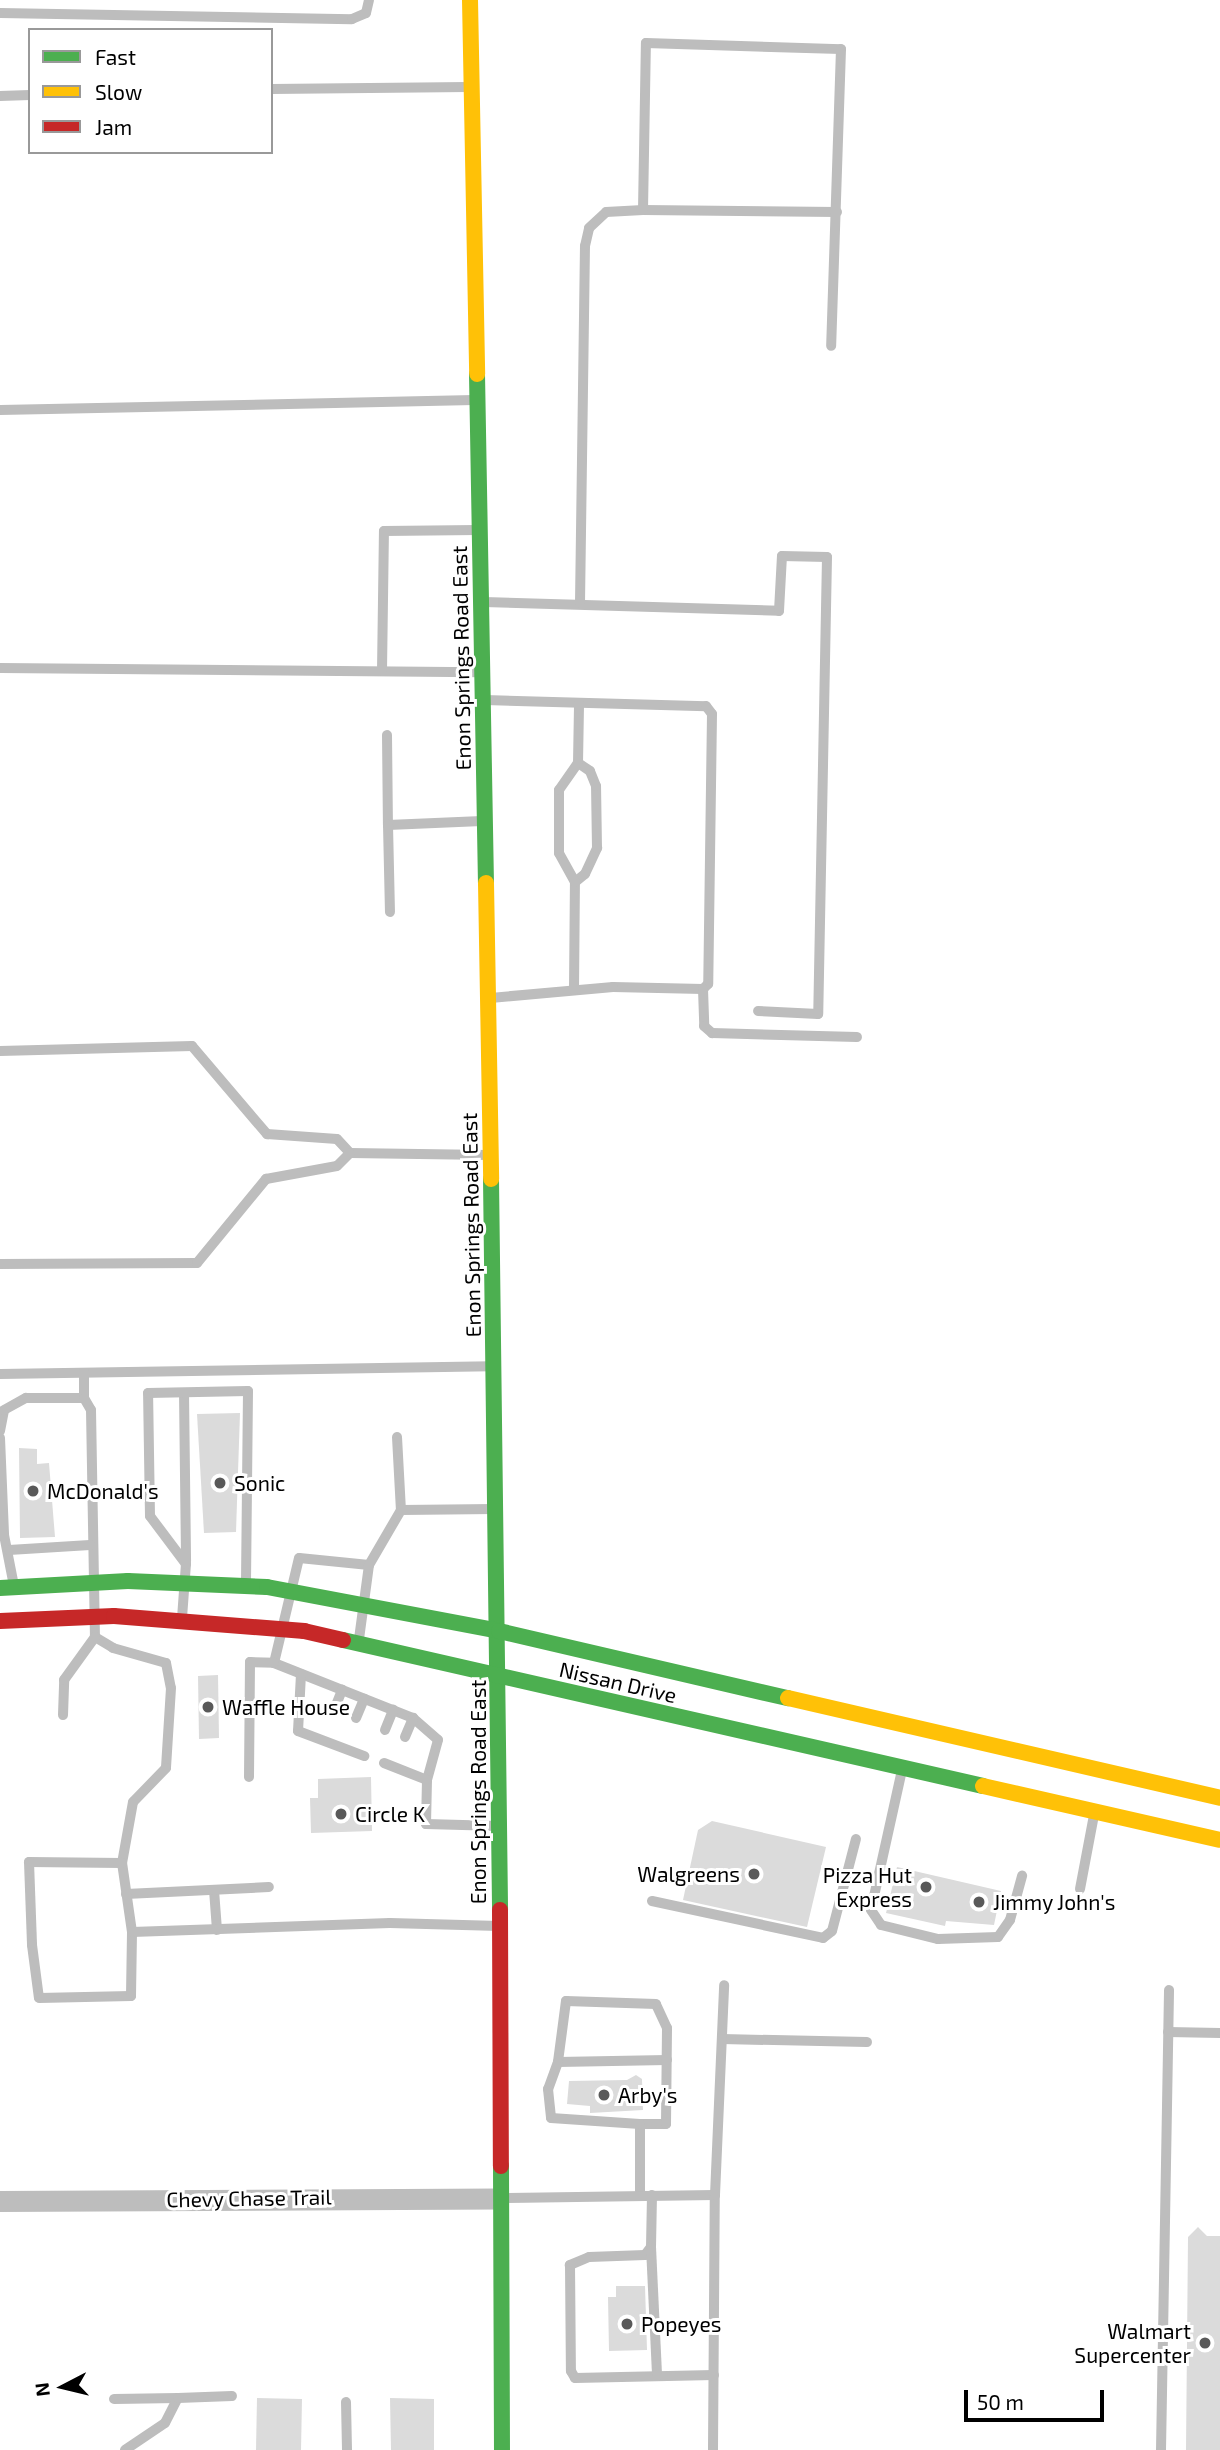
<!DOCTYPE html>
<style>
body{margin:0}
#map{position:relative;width:1220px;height:2450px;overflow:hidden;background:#fff;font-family:"Exo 2",sans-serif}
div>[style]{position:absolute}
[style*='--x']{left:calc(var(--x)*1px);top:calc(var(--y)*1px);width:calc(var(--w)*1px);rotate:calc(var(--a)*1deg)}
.building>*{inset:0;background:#dbdbdb}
.lane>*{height:10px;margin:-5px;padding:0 5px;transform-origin:5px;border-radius:5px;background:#bdbdbd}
.street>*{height:21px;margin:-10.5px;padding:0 10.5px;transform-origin:10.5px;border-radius:10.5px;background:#bdbdbd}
.fast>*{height:16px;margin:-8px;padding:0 8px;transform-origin:8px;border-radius:8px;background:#4caf50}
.slow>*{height:16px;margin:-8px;padding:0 8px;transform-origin:8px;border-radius:8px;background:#ffc107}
.jam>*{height:16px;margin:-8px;padding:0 8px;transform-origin:8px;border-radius:8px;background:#c62828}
.dots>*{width:19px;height:19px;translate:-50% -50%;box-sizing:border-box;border:4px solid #fff;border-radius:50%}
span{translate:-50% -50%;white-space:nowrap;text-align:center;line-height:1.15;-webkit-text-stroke:6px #fff;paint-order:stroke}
.street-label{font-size:21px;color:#000}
.poi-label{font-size:21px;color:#000}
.left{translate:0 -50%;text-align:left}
.right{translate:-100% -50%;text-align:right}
.legend{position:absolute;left:28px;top:28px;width:245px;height:126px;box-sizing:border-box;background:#fff;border:2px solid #999;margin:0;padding:9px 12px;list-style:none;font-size:21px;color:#000}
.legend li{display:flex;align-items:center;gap:14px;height:35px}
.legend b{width:35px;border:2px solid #999}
.north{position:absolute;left:28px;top:2352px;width:70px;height:70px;-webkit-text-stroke:5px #fff;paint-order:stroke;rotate:263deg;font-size:19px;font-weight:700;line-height:28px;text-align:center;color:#000}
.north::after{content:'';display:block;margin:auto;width:24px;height:32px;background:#000;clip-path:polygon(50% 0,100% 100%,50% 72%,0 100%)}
.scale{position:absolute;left:964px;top:2390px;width:140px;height:32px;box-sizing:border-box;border:4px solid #000;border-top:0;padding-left:9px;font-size:21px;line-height:24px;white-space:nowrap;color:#000;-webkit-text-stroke:5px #fff;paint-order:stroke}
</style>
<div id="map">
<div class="building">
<i style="clip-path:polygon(240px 1413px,236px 1532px,204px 1533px,197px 1414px)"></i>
<i style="clip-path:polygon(19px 1448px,37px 1449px,37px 1464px,49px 1463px,55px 1537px,20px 1538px)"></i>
<i style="clip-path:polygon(218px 1675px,219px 1738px,199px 1739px,198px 1676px)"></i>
<i style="clip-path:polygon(371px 1777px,372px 1831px,311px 1833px,310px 1798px,318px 1798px,318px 1779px)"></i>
<i style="clip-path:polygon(712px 1821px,826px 1847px,807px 1927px,683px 1900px,698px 1830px)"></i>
<i style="clip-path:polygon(897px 1867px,1001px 1891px,994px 1925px,946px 1921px,945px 1926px,886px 1913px)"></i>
<i style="clip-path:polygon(636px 2075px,642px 2079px,643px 2110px,590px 2113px,590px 2106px,567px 2104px,569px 2081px,627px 2080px)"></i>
<i style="clip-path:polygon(1198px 2227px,1207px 2236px,1220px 2236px,1220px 2450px,1186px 2450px,1188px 2237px)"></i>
<i style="clip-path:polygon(616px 2286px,645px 2286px,647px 2350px,609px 2351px,608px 2297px,616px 2297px)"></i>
<i style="clip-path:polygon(257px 2398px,302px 2399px,301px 2450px,256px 2450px)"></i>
<i style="clip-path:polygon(390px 2398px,434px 2399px,434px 2450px,391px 2450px)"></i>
</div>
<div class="lane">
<i style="--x:0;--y:13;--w:352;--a:1"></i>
<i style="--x:352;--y:19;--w:15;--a:-23"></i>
<i style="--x:366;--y:13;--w:13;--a:-77"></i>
<i style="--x:271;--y:89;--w:197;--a:-0.6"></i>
<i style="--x:0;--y:96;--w:30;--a:-2"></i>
<i style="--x:643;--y:210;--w:194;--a:0.6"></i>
<i style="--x:0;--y:410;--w:474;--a:-1.2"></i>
<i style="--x:484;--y:602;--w:295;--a:1.7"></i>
<i style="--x:779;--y:611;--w:55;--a:-86.9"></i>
<i style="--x:782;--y:556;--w:45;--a:1.3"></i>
<i style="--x:827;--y:557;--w:457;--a:91.1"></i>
<i style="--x:818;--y:1014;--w:60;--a:-177.1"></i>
<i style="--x:580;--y:603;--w:357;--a:-89.2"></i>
<i style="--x:585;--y:246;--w:18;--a:-77"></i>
<i style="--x:589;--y:228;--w:23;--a:-43"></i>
<i style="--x:606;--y:212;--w:37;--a:-3"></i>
<i style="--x:643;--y:210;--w:167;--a:-89"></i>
<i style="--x:646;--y:43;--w:195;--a:1.8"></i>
<i style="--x:841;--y:49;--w:297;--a:91.9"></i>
<i style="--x:0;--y:668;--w:480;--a:0.5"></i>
<i style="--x:382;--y:671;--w:140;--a:-89.2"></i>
<i style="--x:384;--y:531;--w:93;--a:-0.6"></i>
<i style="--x:485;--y:700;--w:221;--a:1.6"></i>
<i style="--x:706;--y:706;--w:10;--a:53"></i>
<i style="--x:712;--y:714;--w:270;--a:90.8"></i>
<i style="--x:708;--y:984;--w:7;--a:135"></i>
<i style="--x:703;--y:989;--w:90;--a:-178.7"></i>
<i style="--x:613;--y:987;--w:123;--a:174.9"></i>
<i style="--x:387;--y:735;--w:90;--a:89.4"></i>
<i style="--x:388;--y:825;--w:94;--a:-2.4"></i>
<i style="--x:388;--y:825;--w:87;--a:88.7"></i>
<i style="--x:575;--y:882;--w:13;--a:-39"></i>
<i style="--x:585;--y:874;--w:29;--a:-65"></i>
<i style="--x:597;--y:848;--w:62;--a:-90.9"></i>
<i style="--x:596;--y:786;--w:16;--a:-112"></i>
<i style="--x:590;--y:771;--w:14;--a:-146"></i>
<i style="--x:703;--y:989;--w:37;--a:88"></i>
<i style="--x:704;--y:1026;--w:11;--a:41"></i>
<i style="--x:712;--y:1033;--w:145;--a:1.6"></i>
<i style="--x:574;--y:990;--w:108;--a:-89.5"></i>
<i style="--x:575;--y:882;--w:33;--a:-119"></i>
<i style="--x:559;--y:853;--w:63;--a:-90"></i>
<i style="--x:559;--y:790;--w:33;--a:-55"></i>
<i style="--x:578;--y:763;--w:60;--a:-89"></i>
<i style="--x:0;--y:1051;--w:192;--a:-1.5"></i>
<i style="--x:192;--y:1046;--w:116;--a:49.6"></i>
<i style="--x:267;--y:1134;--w:70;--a:4.1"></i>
<i style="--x:337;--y:1139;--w:19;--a:47"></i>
<i style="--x:350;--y:1153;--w:138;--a:0.8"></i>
<i style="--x:0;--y:1264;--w:197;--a:-0.3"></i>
<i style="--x:197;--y:1263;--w:109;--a:-50.6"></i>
<i style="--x:266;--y:1179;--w:72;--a:-10.4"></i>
<i style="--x:337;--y:1166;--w:18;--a:-45"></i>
<i style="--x:0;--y:1374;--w:491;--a:-0.9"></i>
<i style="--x:184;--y:1393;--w:168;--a:89.3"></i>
<i style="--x:84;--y:1398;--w:25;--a:-90"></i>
<i style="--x:0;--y:1431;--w:21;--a:-79"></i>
<i style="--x:4;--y:1410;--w:25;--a:-29"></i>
<i style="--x:26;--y:1398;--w:58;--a:0"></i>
<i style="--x:84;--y:1398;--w:14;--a:60"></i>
<i style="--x:91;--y:1410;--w:227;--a:89"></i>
<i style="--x:95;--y:1637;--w:21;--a:31"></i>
<i style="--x:113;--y:1648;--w:55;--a:15.8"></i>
<i style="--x:166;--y:1663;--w:25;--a:79"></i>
<i style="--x:171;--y:1688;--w:80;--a:93.6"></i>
<i style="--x:166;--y:1768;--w:47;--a:134.1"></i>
<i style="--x:133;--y:1802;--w:62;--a:100.2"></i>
<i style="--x:397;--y:1437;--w:73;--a:86.9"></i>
<i style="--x:0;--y:1438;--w:97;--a:87.6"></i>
<i style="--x:4;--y:1535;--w:52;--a:78.9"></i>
<i style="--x:9;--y:1550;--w:81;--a:-3.5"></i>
<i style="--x:369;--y:1565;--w:70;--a:-174.3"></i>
<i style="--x:299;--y:1558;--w:108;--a:103.4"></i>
<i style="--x:274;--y:1663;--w:149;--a:21.6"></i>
<i style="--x:413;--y:1718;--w:33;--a:41"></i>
<i style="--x:438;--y:1740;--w:41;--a:105.4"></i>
<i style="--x:427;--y:1780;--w:44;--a:91.3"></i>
<i style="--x:426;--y:1824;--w:73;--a:1.6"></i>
<i style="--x:182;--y:1618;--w:54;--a:-85.8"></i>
<i style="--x:186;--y:1564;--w:60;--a:-126.9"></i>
<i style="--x:150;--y:1516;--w:123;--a:-90.9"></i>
<i style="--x:148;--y:1393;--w:100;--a:-1.1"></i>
<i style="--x:248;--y:1391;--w:192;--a:90.6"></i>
<i style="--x:359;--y:1639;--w:75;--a:-82.3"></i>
<i style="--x:369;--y:1565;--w:64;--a:-59.8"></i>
<i style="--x:401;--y:1510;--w:93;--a:-0.6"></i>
<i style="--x:301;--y:1674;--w:57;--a:93"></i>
<i style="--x:298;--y:1731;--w:71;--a:20.7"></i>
<i style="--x:334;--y:1710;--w:22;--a:-68"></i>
<i style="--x:63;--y:1715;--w:35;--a:-88"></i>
<i style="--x:64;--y:1680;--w:53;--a:-54.2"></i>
<i style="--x:356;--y:1718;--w:21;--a:-67"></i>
<i style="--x:385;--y:1730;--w:22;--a:-68"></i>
<i style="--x:405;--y:1737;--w:21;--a:-67"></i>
<i style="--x:384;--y:1763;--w:46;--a:21.6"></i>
<i style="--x:902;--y:1770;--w:143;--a:102.5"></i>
<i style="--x:871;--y:1910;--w:18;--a:56"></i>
<i style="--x:881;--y:1925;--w:59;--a:13.8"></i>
<i style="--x:938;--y:1939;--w:60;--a:-1.9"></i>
<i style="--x:998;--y:1937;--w:21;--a:-55"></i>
<i style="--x:1010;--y:1920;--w:46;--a:-74.7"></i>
<i style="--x:249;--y:1777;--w:115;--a:-89.5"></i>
<i style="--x:250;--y:1662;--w:24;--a:2"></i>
<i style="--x:1080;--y:1889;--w:75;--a:-79.3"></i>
<i style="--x:214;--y:1890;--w:40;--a:85.7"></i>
<i style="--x:126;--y:1894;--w:143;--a:-2.8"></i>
<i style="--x:652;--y:1901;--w:175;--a:12.2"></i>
<i style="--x:823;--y:1938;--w:11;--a:-38"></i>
<i style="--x:832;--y:1931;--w:95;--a:-75.4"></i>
<i style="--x:132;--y:1932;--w:70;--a:-98.2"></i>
<i style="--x:122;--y:1863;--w:93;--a:-179.4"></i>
<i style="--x:29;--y:1862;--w:83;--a:87.9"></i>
<i style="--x:32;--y:1945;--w:53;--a:82.5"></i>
<i style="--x:39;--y:1998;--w:92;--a:-1.2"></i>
<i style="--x:131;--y:1996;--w:64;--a:-89.1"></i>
<i style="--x:132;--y:1932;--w:258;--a:-2"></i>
<i style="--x:390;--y:1923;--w:109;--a:1.6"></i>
<i style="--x:1168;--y:2032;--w:52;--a:1.1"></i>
<i style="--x:722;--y:2039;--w:145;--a:1.2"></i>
<i style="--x:558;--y:2062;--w:109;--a:-1.1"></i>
<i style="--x:640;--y:2195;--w:71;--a:-90"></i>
<i style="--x:640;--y:2124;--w:26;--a:0"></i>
<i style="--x:666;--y:2124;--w:96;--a:-89.4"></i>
<i style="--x:667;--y:2028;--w:26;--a:-115"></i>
<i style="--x:656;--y:2004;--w:90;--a:-178.1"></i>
<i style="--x:566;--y:2001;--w:62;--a:97.5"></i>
<i style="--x:558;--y:2062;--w:29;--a:110"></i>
<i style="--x:548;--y:2089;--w:29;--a:84"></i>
<i style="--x:551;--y:2118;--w:89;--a:3.9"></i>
<i style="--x:652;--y:2195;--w:52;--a:91.1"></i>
<i style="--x:651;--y:2247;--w:10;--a:127"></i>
<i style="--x:645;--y:2255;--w:56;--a:178"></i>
<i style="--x:589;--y:2257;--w:21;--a:157"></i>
<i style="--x:570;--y:2265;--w:106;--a:89.5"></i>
<i style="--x:571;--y:2371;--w:8;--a:60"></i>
<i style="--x:575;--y:2378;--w:139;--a:-1.2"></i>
<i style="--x:504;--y:2198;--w:211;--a:-0.8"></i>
<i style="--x:651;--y:2247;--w:129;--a:87.3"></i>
<i style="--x:114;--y:2399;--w:64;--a:-0.9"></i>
<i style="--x:346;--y:2402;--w:48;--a:88.8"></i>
<i style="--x:125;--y:2450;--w:48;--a:-34"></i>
<i style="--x:165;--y:2423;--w:28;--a:-63"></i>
<i style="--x:178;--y:2398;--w:54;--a:-2.1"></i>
<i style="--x:713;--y:2450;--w:255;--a:-89.6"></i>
<i style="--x:715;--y:2195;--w:210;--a:-87.5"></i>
<i style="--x:1161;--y:2450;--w:460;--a:-89"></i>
</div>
<div class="street">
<i style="--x:0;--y:2201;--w:499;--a:-0.3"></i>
</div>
<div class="fast">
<i style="--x:477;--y:374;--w:509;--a:88.99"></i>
<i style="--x:491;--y:1179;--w:731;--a:89.29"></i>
<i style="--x:0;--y:1588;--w:128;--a:-3.1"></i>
<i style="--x:128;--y:1581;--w:139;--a:2.5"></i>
<i style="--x:267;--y:1587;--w:236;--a:10.7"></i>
<i style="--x:499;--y:1631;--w:297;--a:13.1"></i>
<i style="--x:343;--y:1640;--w:656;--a:12.85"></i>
<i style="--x:501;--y:2166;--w:284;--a:89.8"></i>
</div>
<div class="slow">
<i style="--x:470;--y:0;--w:374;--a:88.9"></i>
<i style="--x:486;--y:883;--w:296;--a:89"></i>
<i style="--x:788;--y:1698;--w:443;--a:13"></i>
<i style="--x:983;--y:1786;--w:243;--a:12.8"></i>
</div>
<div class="jam">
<i style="--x:0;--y:1621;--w:114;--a:-2.5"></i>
<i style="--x:114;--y:1616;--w:191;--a:4.5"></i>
<i style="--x:304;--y:1631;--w:40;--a:13"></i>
<i style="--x:500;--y:1910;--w:256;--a:89.8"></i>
</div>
<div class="dots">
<i style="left:220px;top:1483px;background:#595959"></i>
<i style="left:33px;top:1491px;background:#595959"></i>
<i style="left:208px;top:1707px;background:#595959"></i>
<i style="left:341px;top:1814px;background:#595959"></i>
<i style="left:754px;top:1874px;background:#595959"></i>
<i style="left:926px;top:1887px;background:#595959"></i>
<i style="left:979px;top:1902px;background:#595959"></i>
<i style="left:604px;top:2095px;background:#595959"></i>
<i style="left:627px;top:2324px;background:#595959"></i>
<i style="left:1205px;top:2343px;background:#595959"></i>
</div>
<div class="street-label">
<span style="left:461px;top:658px;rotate:-91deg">Enon Springs Road East</span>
<span style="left:471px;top:1225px;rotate:-91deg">Enon Springs Road East</span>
<span style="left:618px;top:1682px;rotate:13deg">Nissan Drive</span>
<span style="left:478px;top:1792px;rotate:-90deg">Enon Springs Road East</span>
<span style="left:249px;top:2198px;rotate:-1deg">Chevy Chase Trail</span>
</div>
<div class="poi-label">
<span class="left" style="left:234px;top:1483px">Sonic</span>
<span class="left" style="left:47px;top:1491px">McDonald's</span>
<span class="left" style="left:222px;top:1707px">Waffle House</span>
<span class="left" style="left:355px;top:1814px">Circle K</span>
<span class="right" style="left:740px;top:1874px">Walgreens</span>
<span class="right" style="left:912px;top:1887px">Pizza Hut<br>Express</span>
<span class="left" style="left:993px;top:1902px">Jimmy John's</span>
<span class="left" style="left:618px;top:2095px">Arby's</span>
<span class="left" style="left:641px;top:2324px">Popeyes</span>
<span class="right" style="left:1191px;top:2343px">Walmart<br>Supercenter</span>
</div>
<ul class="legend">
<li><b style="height:9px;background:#4caf50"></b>Fast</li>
<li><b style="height:9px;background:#ffc107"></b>Slow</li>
<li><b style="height:9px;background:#c62828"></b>Jam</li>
</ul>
<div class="north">N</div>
<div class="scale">50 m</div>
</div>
